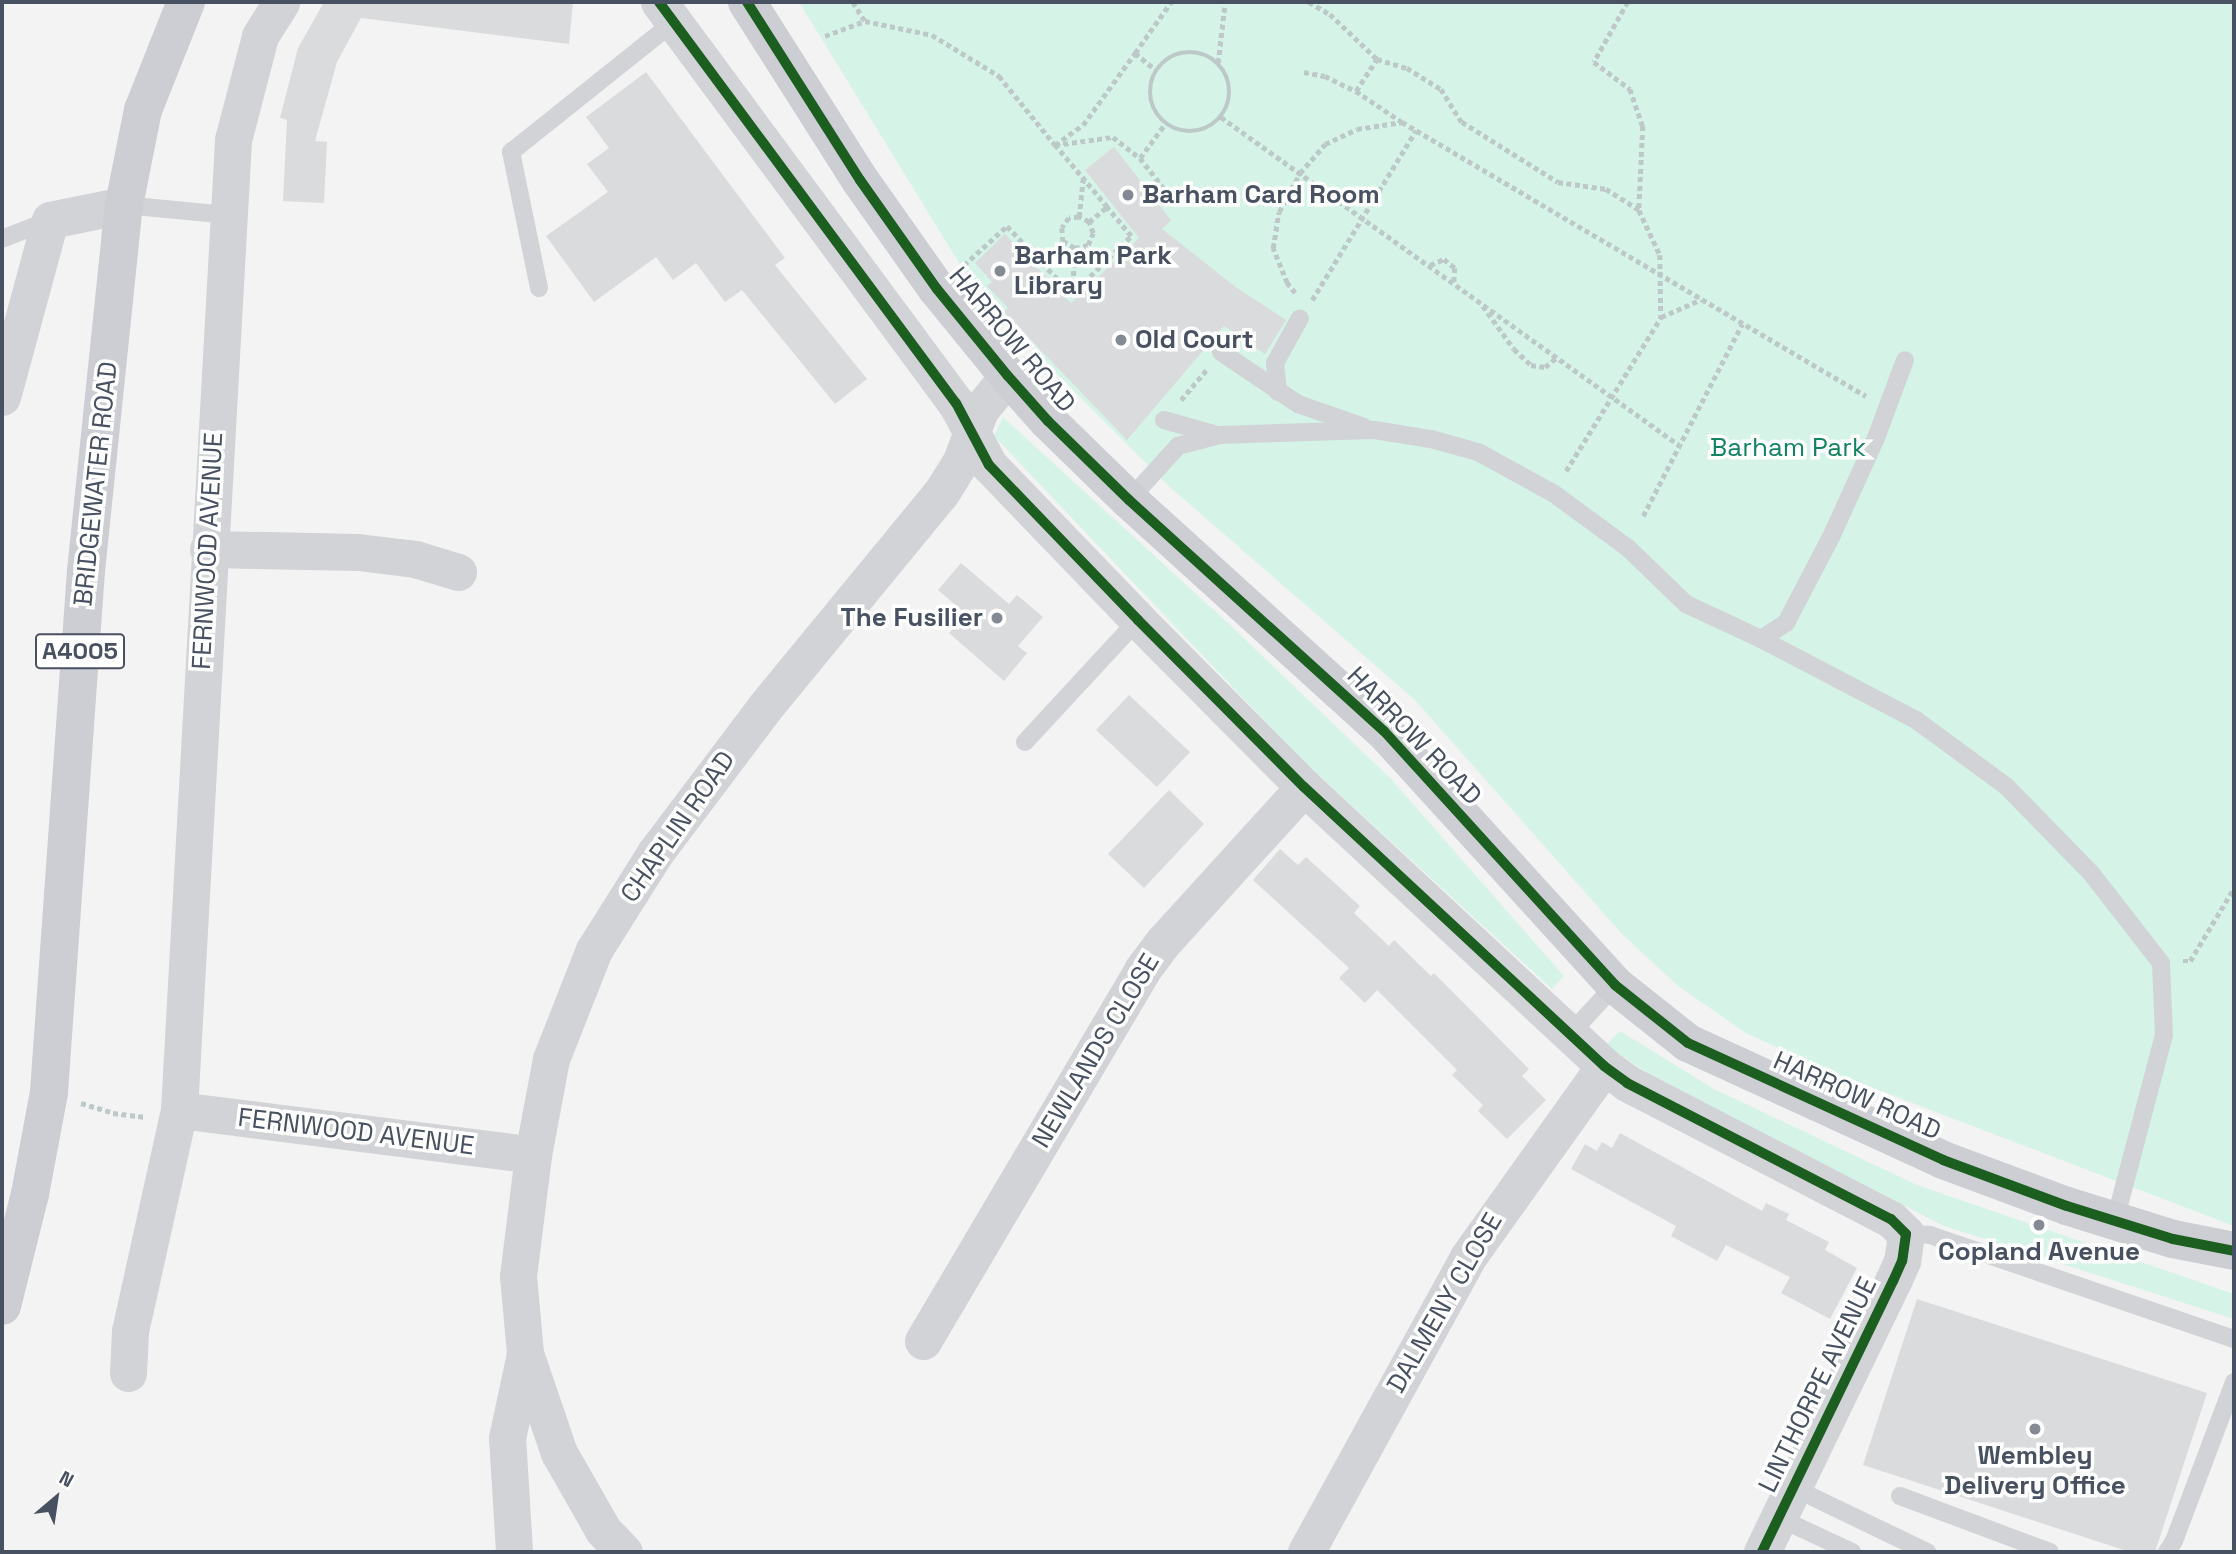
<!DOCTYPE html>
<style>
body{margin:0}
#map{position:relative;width:2236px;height:1554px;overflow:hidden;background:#f3f3f3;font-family:"Space Grotesk",sans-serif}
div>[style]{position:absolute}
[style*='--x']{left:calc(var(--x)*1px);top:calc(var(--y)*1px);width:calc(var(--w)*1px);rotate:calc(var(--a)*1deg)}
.green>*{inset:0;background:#d6f3e7}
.building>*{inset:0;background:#dadbdd}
.path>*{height:4.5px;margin-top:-2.25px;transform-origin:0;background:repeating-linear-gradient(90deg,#bdc8c8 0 5px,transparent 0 8.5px)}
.path>.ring{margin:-2.25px;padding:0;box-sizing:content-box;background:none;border:4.5px solid #bdc8c8;border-radius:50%}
.lane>*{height:18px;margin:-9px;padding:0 9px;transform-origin:9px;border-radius:9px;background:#d1d3d6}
.street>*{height:37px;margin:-18.5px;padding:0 18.5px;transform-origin:18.5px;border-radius:18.5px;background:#d1d3d6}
.primary>*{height:38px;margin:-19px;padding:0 19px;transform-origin:19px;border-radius:19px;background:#ccced3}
.cycleway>*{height:10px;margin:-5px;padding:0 5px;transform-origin:5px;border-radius:5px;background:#1b5e20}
.dots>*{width:19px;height:19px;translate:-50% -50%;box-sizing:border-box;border:4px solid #fff;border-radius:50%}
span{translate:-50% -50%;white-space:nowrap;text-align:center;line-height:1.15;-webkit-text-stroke:7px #fff;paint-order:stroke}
.shield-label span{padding:2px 5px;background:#fff;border:2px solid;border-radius:5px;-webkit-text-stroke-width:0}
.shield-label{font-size:24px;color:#485161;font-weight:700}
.poi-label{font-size:26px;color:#485161;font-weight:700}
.left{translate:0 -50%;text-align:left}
.right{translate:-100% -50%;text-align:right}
.street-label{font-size:26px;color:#485161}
.park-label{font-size:26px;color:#11845f}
.frame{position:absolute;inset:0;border:4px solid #485161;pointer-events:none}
.north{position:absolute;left:21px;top:1463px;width:70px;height:70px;-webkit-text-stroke:5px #fff;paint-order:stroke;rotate:29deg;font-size:19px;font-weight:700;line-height:28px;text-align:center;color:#485161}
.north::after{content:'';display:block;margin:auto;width:24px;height:32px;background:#485161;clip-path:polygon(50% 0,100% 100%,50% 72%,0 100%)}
</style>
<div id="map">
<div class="green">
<i style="clip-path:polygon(799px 2px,2234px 2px,2234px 1226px,1826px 1070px,1746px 1033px,1678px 986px,1622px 934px,1415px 700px,1172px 489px,1058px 375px,961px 266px)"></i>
<i style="clip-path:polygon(1003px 417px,1229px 624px,1391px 779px,1564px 976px,1552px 989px,1301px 759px,994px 436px)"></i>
<i style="clip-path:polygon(1620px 1031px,1714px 1089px,1917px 1185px,2234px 1294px,2234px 1319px,1944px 1226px,1650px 1075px,1606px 1045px)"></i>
</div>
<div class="building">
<i style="clip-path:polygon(324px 2px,573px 2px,569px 44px,361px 18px,337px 62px,315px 141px,327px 142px,324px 203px,283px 201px,287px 120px,280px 118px,298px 48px)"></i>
<i style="clip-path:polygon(646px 72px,785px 258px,775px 265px,867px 379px,835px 404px,742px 290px,725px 302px,696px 263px,673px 280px,656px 257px,594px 302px,546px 236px,608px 192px,587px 164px,609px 148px,586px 117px)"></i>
<i style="clip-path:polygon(1114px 147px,1171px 220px,1162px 229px,1237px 288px,1286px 320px,1265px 354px,1224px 326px,1127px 440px,1004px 312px,1008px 308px,987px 286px,992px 282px,975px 263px,1005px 234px,1071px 303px,1139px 238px,1085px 170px)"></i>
<i style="clip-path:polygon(961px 563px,1009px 604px,1017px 595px,1043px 617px,1018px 646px,1027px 653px,1004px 681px,949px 633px,966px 614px,938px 590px)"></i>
<i style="clip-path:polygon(1129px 695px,1190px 752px,1157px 787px,1096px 730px)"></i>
<i style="clip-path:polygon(1169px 790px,1204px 824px,1144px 888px,1108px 854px)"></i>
<i style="clip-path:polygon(1280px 849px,1298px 865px,1306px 857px,1360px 906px,1354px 913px,1389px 946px,1394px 940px,1431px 976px,1434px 973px,1529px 1069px,1522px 1076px,1546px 1100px,1507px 1139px,1478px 1111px,1483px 1105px,1452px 1075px,1457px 1070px,1377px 990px,1365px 1003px,1339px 978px,1349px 968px,1253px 880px)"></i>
<i style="clip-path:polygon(1620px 1133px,1762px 1211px,1766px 1203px,1789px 1214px,1786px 1220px,1829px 1242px,1825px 1250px,1857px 1268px,1830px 1319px,1781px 1293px,1790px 1277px,1726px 1245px,1717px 1261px,1671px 1236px,1676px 1226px,1571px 1169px,1585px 1144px,1597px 1151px,1602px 1142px,1612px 1148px)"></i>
<i style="clip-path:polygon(1917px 1299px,2207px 1393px,2155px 1552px,2130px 1552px,1863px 1465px)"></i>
</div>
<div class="path">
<i style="--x:853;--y:2;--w:22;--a:58"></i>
<i style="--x:1309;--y:2;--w:24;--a:30"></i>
<i style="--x:1330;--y:14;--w:65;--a:43.8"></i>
<i style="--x:1377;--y:59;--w:31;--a:17"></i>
<i style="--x:1407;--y:68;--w:40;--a:32"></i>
<i style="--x:1441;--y:89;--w:39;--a:58"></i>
<i style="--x:1462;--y:122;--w:113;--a:32"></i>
<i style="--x:1558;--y:182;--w:49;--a:8.3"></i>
<i style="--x:1606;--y:189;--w:39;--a:32"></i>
<i style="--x:1639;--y:210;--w:50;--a:65"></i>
<i style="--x:1660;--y:255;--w:62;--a:89.1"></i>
<i style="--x:1661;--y:317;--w:43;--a:-23.6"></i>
<i style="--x:1628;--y:2;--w:69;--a:119.5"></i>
<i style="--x:1594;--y:62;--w:45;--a:36.9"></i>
<i style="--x:1630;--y:89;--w:39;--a:71"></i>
<i style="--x:1643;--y:126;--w:84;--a:92.7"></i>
<i style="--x:825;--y:36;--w:43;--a:-20.6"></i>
<i style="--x:865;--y:21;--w:68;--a:11.8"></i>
<i style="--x:932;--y:35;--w:79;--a:31.5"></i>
<i style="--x:999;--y:76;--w:89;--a:50.9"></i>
<i style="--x:1055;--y:145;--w:59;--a:-7.9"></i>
<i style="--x:1113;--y:137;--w:34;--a:38"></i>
<i style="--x:1140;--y:158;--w:50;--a:51.5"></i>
<i class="ring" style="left:1150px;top:52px;width:75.5px;height:75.5px"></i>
<i style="--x:1135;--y:53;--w:62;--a:-54.8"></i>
<i style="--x:1218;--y:63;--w:61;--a:-83.5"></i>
<i style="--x:1304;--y:72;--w:21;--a:11"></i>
<i style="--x:1325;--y:76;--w:34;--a:26"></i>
<i style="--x:1356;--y:91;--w:55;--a:34"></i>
<i style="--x:1356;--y:91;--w:38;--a:-57"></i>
<i style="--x:1221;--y:117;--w:563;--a:35.61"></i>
<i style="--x:1140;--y:158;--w:42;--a:-53.7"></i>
<i style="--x:1079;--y:217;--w:39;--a:-84"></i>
<i style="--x:1089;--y:222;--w:11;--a:-153"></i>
<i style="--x:1079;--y:217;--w:10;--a:174"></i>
<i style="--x:1069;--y:218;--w:12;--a:125"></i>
<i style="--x:1062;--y:228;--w:13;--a:86"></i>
<i style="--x:1063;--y:241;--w:14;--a:30"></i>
<i style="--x:1075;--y:248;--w:13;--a:-13"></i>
<i style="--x:1088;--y:245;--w:13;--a:-67"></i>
<i style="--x:1093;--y:233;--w:12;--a:-110"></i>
<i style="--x:1089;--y:222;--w:23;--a:-40"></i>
<i style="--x:1107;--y:207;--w:81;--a:-130"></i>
<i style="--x:1055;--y:145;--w:34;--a:-36"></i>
<i style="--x:1083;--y:125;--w:89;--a:-54.2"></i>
<i style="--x:1135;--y:53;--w:27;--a:39"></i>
<i style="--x:964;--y:265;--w:58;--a:-42.2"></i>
<i style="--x:1007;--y:226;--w:94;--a:46.3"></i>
<i style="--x:1072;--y:294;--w:83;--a:-44.5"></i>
<i style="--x:1131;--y:236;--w:38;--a:-130"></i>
<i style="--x:1430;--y:265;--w:15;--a:-23"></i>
<i style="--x:1444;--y:259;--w:14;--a:39"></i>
<i style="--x:1455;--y:268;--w:14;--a:94"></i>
<i style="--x:1072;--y:293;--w:45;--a:-86.2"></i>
<i style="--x:1295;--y:293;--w:13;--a:-129"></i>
<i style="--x:1287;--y:283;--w:38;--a:-112"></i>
<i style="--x:1273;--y:248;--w:36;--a:-81"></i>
<i style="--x:1279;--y:212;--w:44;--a:-61.7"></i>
<i style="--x:1300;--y:173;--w:38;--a:-49"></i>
<i style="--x:1325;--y:144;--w:35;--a:-25"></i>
<i style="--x:1357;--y:129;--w:46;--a:-8.8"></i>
<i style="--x:1402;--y:122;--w:539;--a:30.56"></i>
<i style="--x:1312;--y:300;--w:199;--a:-58.5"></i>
<i style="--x:1483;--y:306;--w:53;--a:54.2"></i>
<i style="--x:1514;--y:349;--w:23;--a:43"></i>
<i style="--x:1531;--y:365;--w:14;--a:8"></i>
<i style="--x:1545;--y:367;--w:14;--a:-39"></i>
<i style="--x:1181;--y:400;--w:40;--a:-50"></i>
<i style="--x:1566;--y:471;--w:181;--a:-58.3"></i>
<i style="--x:1643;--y:516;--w:216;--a:-62.7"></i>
<i style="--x:2183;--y:961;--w:7;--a:0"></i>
<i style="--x:2190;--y:961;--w:85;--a:-58.9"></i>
<i style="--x:81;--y:1103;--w:34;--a:17"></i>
<i style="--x:113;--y:1113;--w:31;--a:7"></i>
</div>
<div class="lane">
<i style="--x:124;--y:205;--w:103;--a:5.5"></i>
<i style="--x:2;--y:239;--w:52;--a:-21.6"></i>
<i style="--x:539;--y:288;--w:139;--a:-101.6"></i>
<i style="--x:511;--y:152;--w:208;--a:-38.6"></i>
<i style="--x:1221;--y:352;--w:93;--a:34"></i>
<i style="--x:1298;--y:404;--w:70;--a:19.2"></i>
<i style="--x:1278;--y:392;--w:29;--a:-96"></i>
<i style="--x:1275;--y:363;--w:51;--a:-60.9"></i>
<i style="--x:1164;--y:420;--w:55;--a:15.8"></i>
<i style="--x:1129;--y:500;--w:73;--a:-47.8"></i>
<i style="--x:1178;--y:446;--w:43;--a:-14.7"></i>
<i style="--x:1220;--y:435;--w:154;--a:-1.9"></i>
<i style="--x:1374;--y:430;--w:58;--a:9"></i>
<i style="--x:1431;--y:439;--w:49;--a:15.5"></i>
<i style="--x:1478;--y:452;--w:85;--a:28.7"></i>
<i style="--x:1553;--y:493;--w:93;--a:36.3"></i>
<i style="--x:1628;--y:548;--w:81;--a:44"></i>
<i style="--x:1686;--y:604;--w:83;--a:25"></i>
<i style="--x:1761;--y:639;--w:175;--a:27.6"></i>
<i style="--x:1916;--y:720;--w:112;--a:36.3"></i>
<i style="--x:2006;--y:786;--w:122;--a:45.7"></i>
<i style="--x:2091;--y:873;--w:114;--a:52.1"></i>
<i style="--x:2161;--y:963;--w:72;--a:87.6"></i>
<i style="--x:2164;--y:1035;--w:191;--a:104.8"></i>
<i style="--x:1761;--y:639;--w:30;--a:-33"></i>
<i style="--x:1786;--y:623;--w:99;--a:-62.4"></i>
<i style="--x:1832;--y:535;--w:107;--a:-65.6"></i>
<i style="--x:1876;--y:438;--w:83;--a:-69.6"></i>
<i style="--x:1025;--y:742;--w:166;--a:-47.2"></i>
<i style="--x:1571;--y:1033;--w:65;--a:-47.5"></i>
<i style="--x:1906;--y:1234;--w:24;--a:2"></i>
<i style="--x:1930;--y:1235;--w:321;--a:18.9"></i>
<i style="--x:1794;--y:1488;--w:148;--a:25.7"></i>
<i style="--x:1900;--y:1496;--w:160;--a:20.5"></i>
<i style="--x:1779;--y:1518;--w:81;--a:25"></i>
<i style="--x:2167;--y:1552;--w:13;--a:-58"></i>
<i style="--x:2174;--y:1541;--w:170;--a:-69.3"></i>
</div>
<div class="street">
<i style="--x:659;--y:2;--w:499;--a:53.5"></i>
<i style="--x:956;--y:403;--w:70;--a:62"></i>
<i style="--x:989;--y:465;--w:215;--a:46.1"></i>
<i style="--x:1138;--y:620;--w:235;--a:45.2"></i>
<i style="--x:1304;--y:787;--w:410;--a:42.9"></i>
<i style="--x:1604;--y:1066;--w:29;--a:36"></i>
<i style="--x:1627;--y:1083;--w:297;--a:27.3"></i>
<i style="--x:1891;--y:1219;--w:21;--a:45"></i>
<i style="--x:1906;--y:1234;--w:27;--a:98"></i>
<i style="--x:1902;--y:1261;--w:22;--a:114"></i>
<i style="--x:1893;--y:1281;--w:301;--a:115.8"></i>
<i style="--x:2;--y:397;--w:183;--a:-74.8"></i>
<i style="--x:50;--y:220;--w:76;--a:-11.5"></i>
<i style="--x:208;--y:549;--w:150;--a:1.1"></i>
<i style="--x:358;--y:552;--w:57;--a:7"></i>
<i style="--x:415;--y:559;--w:45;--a:16.8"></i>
<i style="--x:179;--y:1110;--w:357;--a:7.2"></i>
<i style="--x:923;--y:1341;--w:431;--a:-59.4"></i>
<i style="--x:1142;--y:970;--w:36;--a:-53"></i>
<i style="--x:1164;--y:941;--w:208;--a:-47.7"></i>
<i style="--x:128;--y:1373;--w:42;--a:-87.3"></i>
<i style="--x:130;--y:1331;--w:226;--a:-77.5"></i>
<i style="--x:179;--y:1110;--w:972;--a:-86.81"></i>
<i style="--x:233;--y:140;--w:107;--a:-75.4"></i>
<i style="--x:260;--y:36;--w:40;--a:-58"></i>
<i style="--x:514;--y:1551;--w:113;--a:-93.5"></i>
<i style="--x:507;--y:1438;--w:86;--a:-77.9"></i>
<i style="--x:624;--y:1552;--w:30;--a:-134"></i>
<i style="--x:603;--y:1530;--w:89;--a:-119.7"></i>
<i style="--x:559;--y:1453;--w:106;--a:-108.8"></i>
<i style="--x:525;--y:1353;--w:77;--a:-95.2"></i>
<i style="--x:518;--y:1276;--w:122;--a:-82.9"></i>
<i style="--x:533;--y:1155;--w:98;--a:-79.4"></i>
<i style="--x:551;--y:1059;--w:117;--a:-68.5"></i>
<i style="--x:594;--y:950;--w:115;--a:-57.8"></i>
<i style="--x:655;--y:853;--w:183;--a:-53"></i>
<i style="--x:765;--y:707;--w:277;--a:-50.6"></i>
<i style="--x:941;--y:493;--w:38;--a:-58"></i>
<i style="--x:961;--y:461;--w:54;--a:-69.6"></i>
<i style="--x:980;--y:410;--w:44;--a:-50.5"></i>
<i style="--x:1306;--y:1552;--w:337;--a:-61.2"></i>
<i style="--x:1468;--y:1257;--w:234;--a:-54.5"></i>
</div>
<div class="primary">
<i style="--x:747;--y:2;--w:211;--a:57.6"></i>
<i style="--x:860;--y:180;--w:133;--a:54.8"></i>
<i style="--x:937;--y:289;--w:112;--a:50.8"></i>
<i style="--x:1008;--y:376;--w:60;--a:48.4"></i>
<i style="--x:1048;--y:421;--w:113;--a:44.3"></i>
<i style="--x:1129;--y:500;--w:344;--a:42.2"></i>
<i style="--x:1384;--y:731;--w:343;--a:47.7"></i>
<i style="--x:1615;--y:985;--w:93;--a:38.5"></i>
<i style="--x:1688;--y:1043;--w:281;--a:24.6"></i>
<i style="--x:1943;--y:1160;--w:132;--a:20.4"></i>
<i style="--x:2067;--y:1206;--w:111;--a:17.3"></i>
<i style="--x:2173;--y:1239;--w:62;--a:11.1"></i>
<i style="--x:2;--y:1306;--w:115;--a:-76"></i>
<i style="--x:30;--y:1194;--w:104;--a:-79.4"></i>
<i style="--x:49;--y:1092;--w:522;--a:-85.94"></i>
<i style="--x:86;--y:571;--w:368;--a:-84.1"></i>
<i style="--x:124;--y:205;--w:97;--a:-78.7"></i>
<i style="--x:143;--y:110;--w:116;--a:-68.3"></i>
</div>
<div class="cycleway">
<i style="--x:659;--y:2;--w:499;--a:53.5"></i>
<i style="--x:956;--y:403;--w:70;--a:62"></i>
<i style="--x:989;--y:465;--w:215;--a:46.1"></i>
<i style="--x:1138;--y:620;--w:235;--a:45.2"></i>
<i style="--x:1304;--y:787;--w:410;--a:42.9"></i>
<i style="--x:1604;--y:1066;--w:29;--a:36"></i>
<i style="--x:1627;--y:1083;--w:297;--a:27.3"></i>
<i style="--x:1891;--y:1219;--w:21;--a:45"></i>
<i style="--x:1906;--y:1234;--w:27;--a:98"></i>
<i style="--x:1902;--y:1261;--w:22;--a:114"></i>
<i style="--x:1893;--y:1281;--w:301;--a:115.8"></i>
<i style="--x:747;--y:2;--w:211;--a:57.6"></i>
<i style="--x:860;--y:180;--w:133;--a:54.8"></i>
<i style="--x:937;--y:289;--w:112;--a:50.8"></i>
<i style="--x:1008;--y:376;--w:60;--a:48.4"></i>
<i style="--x:1048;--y:421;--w:113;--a:44.3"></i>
<i style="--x:1129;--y:500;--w:344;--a:42.2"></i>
<i style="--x:1384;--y:731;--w:343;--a:47.7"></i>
<i style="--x:1615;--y:985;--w:93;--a:38.5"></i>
<i style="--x:1688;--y:1043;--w:281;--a:24.6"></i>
<i style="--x:1943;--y:1160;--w:132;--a:20.4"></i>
<i style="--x:2067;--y:1206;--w:111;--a:17.3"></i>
<i style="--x:2173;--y:1239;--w:62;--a:11.1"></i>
</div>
<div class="dots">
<i style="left:1128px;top:195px;background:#848a94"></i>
<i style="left:1000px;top:271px;background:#848a94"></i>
<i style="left:1121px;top:340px;background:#848a94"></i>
<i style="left:997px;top:618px;background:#848a94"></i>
<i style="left:2039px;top:1225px;background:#848a94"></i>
<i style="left:2035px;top:1429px;background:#848a94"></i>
</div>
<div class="shield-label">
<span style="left:80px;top:651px">A4005</span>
</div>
<div class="poi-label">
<span class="left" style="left:1142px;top:195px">Barham Card Room</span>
<span class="left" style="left:1014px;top:271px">Barham Park<br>Library</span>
<span class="left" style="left:1135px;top:340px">Old Court</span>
<span class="right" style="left:983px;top:618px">The Fusilier</span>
<span style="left:2039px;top:1252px">Copland Avenue</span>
<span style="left:2035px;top:1471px">Wembley<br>Delivery Office</span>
</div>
<div class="street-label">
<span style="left:1012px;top:340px;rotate:50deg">HARROW ROAD</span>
<span style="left:96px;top:484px;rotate:-84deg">BRIDGEWATER ROAD</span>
<span style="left:208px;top:551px;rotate:-87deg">FERNWOOD AVENUE</span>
<span style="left:1414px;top:736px;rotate:46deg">HARROW ROAD</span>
<span style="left:678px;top:827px;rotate:-55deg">CHAPLIN ROAD</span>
<span style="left:1096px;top:1051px;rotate:-59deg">NEWLANDS CLOSE</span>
<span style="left:1857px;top:1096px;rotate:24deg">HARROW ROAD</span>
<span style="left:356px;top:1132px;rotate:7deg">FERNWOOD AVENUE</span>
<span style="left:1445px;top:1303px;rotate:-60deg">DALMENY CLOSE</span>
<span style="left:1818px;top:1385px;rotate:-64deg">LINTHORPE AVENUE</span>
</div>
<div class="park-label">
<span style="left:1788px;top:448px">Barham Park</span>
</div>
<div class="frame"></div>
<div class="north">N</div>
</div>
